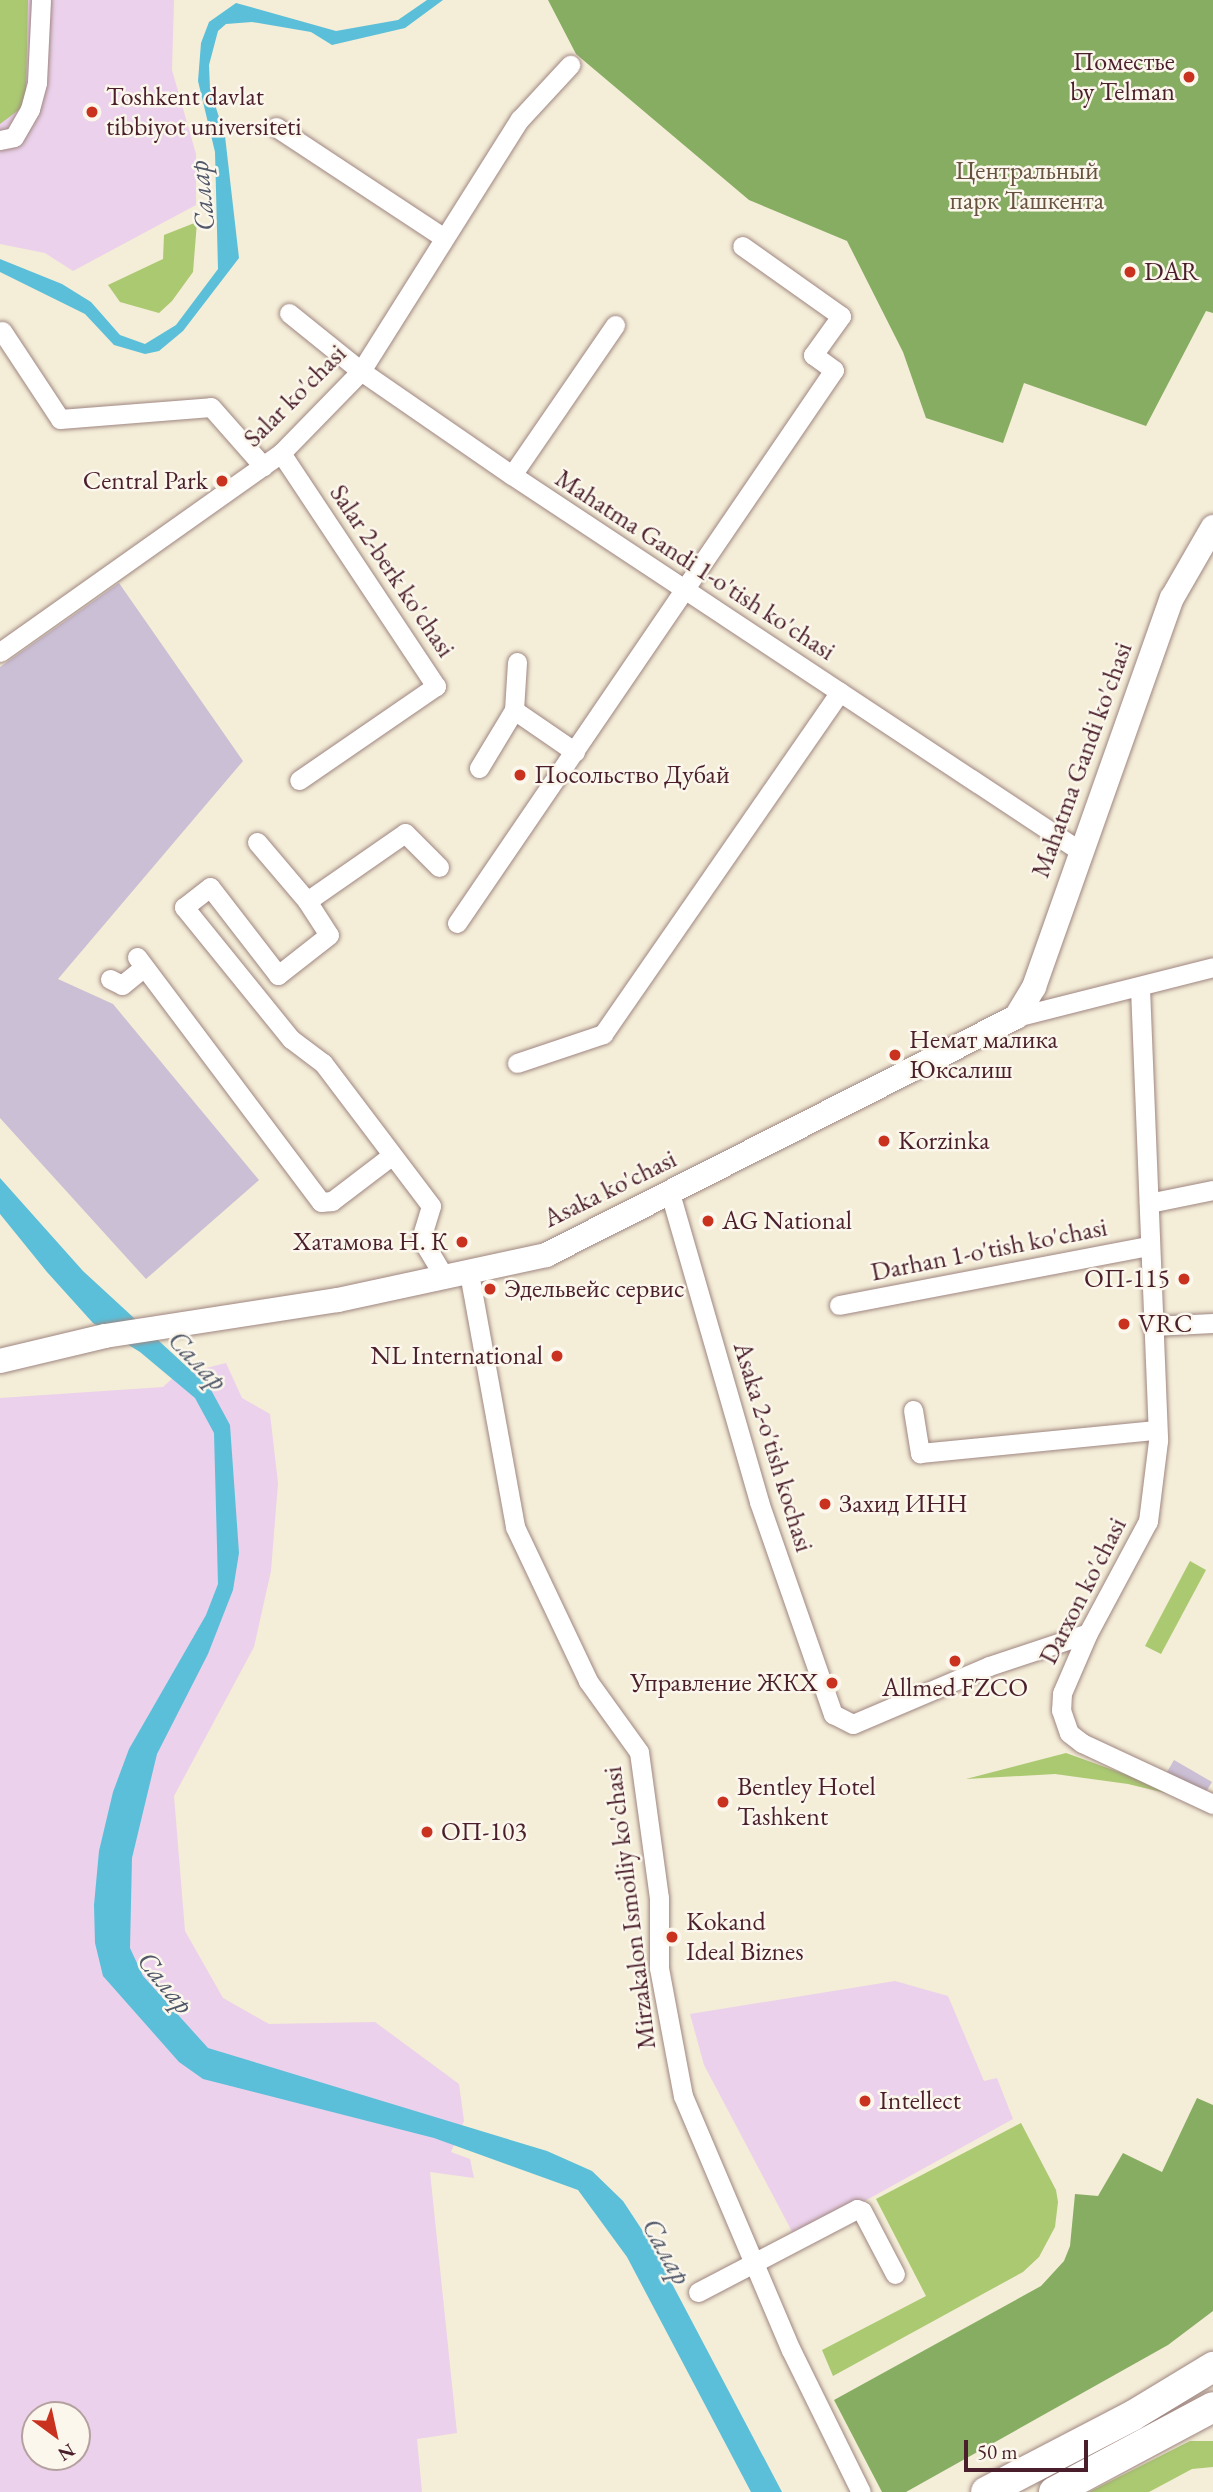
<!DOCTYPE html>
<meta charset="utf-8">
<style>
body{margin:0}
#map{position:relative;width:1213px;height:2492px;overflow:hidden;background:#f4edd7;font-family:"EB Garamond",serif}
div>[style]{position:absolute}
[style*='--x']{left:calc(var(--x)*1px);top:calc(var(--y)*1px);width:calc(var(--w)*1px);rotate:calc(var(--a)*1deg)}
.built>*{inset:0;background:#ebd1eb}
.industrial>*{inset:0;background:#cbbfd5}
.green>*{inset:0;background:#aac971}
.forest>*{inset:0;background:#87ad63}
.water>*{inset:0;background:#5bbfd9}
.roads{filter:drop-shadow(0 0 2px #9f8681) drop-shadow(0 0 2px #9f8681)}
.minor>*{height:19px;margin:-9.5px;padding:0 9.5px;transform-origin:9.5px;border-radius:9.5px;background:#fff}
.tertiary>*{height:24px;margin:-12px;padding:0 12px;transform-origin:12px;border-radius:12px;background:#fff}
.primary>*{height:30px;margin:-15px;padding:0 15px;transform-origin:15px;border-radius:15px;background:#fff}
.dots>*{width:19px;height:19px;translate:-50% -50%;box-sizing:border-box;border:4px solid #fbf7ec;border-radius:50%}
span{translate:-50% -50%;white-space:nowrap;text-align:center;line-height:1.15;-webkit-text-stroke:5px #fbf7ec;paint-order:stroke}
.poi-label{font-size:26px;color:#4a1f2b}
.right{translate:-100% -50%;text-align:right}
.left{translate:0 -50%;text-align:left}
.park-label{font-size:26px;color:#675240}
.street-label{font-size:26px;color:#4a1f2b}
.water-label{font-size:28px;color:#505768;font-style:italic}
.north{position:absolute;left:21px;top:2401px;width:70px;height:70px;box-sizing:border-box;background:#fbf7ec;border:2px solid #b4a19f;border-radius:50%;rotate:147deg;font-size:19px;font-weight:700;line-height:28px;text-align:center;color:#4a1f2b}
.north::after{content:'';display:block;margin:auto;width:24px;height:32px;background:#c8321e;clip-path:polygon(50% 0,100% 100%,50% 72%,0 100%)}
.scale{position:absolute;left:964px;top:2440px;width:124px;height:32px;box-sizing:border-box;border:4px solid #4a1f2b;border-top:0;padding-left:9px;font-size:21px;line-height:24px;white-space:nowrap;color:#4a1f2b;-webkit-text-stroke:5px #fbf7ec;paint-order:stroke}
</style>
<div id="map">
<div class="built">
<i style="clip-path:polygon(0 0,174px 0,172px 70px,196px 154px,196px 205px,73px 271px,45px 253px,0 244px)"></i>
<i style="clip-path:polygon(evenodd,226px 1363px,242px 1398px,270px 1414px,278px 1483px,271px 1571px,254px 1647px,174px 1796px,185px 1931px,223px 1998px,269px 2024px,375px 2022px,459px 2084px,464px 2121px,451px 2152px,470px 2159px,474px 2178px,430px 2172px,457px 2433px,417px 2439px,422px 2492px,0 2492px,0 1398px,163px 1387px,175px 1376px,226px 1363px,35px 2415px,77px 2415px,77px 2457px,35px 2457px,35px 2415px)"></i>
<i style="clip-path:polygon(895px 1981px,948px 1996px,984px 2081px,997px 2078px,1013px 2119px,796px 2239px,704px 2065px,690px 2014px)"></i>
</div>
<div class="industrial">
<i style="clip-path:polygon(119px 583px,243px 761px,58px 979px,113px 1004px,259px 1180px,146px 1279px,0 1118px,0 667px)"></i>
<i style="clip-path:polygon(1174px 1760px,1212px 1782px,1206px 1792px,1167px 1772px)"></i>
</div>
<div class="green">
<i style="clip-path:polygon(0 0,28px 0,26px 92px,20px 109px,0 124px)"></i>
<i style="clip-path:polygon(197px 222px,193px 272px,172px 301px,159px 313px,120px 302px,108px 285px,163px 259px,164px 235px)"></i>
<i style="clip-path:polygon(1190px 1561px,1206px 1570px,1161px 1654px,1145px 1646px)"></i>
<i style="clip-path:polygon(1066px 1753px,1202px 1802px,1128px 1784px,1055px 1774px,966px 1779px)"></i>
<i style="clip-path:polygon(1021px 2123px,1056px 2190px,1058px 2202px,1055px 2227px,1039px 2257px,1023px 2272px,833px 2376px,822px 2350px,926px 2296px,876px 2199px)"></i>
<i style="clip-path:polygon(1190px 2441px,1213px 2441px,1213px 2467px,1192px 2469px,1149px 2492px,1089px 2492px)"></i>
</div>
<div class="forest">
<i style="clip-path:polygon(548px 0,1213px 0,1213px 313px,1206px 311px,1146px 426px,1024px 383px,1003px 443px,926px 418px,903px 352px,847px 241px,749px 200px,576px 54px)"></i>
<i style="clip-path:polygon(1197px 2098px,1213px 2105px,1213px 2311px,1168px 2345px,906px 2492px,882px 2492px,834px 2400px,1041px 2286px,1064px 2261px,1070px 2246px,1075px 2194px,1098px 2196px,1123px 2153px,1162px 2172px)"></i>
</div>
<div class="water">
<i style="clip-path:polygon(427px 0,443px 0,405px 28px,332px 45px,311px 32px,252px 22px,226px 24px,218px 31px,209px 65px,210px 89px,225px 136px,239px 258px,183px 331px,159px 351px,145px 354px,114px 345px,85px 314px,0 272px,0 259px,62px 284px,91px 302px,120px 335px,145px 344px,176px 325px,218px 269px,215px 152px,198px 81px,201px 43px,209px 22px,236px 3px,336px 31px,398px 20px)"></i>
<i style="clip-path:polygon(0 1178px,83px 1271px,210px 1388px,230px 1425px,239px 1553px,233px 1590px,208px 1654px,157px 1754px,132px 1858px,130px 1948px,143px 1976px,208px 2048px,547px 2151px,592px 2171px,623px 2201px,650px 2242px,782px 2492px,751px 2492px,627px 2257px,578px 2190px,434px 2138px,203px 2079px,179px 2062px,103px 1976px,95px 1943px,94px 1905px,99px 1851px,113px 1792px,129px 1749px,206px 1615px,218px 1584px,214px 1433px,195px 1398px,140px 1352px,93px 1323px,47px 1272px,0 1214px)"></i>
</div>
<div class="roads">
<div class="minor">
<i style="--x:276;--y:127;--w:200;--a:33.4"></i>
<i style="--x:0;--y:140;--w:14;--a:-12"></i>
<i style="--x:14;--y:137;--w:32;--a:-60"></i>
<i style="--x:30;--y:109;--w:28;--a:-75"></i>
<i style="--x:37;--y:82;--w:82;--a:-87.2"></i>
<i style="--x:289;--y:313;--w:92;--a:38.9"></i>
<i style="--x:361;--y:371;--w:183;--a:34.6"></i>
<i style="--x:512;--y:475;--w:681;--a:33.5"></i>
<i style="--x:2;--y:331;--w:105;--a:56.6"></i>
<i style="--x:60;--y:419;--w:151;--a:-4.5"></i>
<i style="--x:211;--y:407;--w:79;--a:48.6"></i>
<i style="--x:281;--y:453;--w:280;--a:56.4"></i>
<i style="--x:436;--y:686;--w:166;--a:145.5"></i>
<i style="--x:512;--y:475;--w:182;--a:-55.5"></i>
<i style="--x:0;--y:652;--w:344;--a:-35.3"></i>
<i style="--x:281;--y:453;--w:115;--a:-45.7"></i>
<i style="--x:361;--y:371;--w:298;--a:-57.8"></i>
<i style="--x:520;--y:119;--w:74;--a:-47.2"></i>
<i style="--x:514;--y:710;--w:74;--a:34.5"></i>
<i style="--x:479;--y:768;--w:68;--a:-58.9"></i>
<i style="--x:514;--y:710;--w:48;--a:-86.4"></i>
<i style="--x:257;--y:842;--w:77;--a:49.7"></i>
<i style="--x:439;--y:867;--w:48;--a:-135"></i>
<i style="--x:405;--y:833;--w:119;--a:145.2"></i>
<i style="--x:307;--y:901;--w:40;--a:57.1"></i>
<i style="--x:329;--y:935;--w:65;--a:141.9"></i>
<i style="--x:278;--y:975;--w:111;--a:-127.7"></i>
<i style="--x:210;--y:887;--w:33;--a:142"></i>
<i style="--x:184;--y:907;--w:170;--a:51"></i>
<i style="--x:291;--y:1039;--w:40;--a:37"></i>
<i style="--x:323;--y:1063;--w:179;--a:52.9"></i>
<i style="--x:431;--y:1206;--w:34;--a:107"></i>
<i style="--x:421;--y:1238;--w:47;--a:59"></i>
<i style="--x:457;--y:923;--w:669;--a:-55.72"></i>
<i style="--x:834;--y:370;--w:26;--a:-144"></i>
<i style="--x:813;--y:355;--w:48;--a:-54.3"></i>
<i style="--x:841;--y:316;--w:121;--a:-144.7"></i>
<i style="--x:137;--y:957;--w:306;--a:53.1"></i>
<i style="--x:321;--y:1202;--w:11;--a:-5"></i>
<i style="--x:332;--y:1201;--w:74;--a:-37.3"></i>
<i style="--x:110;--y:979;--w:13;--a:27"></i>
<i style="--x:122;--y:985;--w:28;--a:-39"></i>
<i style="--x:1140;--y:988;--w:453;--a:87.7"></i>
<i style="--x:1158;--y:1441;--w:81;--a:97.1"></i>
<i style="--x:1148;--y:1521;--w:127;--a:118.2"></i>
<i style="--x:1088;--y:1633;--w:65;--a:113.4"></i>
<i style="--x:1062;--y:1693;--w:17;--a:93"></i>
<i style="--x:1061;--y:1710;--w:24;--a:71"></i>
<i style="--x:1069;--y:1733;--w:16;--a:38"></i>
<i style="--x:1082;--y:1743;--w:145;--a:25"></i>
<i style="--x:1016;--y:1017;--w:203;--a:-14.2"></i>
<i style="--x:517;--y:1063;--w:91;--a:-18.6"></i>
<i style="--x:603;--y:1034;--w:416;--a:-55.3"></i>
<i style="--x:670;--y:1193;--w:322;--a:73.9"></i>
<i style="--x:759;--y:1502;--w:225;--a:70.8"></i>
<i style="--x:833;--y:1714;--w:22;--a:27"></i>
<i style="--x:853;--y:1724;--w:148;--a:-23.1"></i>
<i style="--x:989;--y:1666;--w:104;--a:-18.4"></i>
<i style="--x:1149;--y:1203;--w:65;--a:-11.5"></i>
<i style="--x:469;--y:1273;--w:258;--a:79.7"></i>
<i style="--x:515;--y:1527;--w:170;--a:64.6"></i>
<i style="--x:588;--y:1681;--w:87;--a:54.3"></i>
<i style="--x:639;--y:1752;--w:147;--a:82.2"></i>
<i style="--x:659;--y:1898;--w:70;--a:90"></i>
<i style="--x:659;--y:1968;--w:130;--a:79.4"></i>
<i style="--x:683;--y:2096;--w:276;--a:67"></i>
<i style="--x:791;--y:2350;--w:158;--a:63.8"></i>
<i style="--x:839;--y:1305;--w:315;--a:-10.8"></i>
<i style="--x:1152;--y:1326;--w:61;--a:-2.8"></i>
<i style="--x:913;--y:1410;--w:44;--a:80.8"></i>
<i style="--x:920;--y:1453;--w:237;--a:-5.6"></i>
<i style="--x:698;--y:2292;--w:179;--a:-27.6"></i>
<i style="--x:857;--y:2209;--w:5;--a:22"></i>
<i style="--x:862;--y:2211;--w:71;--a:62.4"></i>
</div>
<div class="tertiary">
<i style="--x:0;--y:1361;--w:108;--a:-13.4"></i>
<i style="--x:105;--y:1336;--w:236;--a:-8.8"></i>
<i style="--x:338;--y:1300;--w:213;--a:-12.2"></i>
<i style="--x:546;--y:1255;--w:527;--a:-26.86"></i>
<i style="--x:1016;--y:1017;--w:35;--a:-59"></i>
<i style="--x:1034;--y:987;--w:413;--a:-70.5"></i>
<i style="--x:1172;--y:598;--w:82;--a:-60"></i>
</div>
<div class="primary">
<i style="--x:986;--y:2492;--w:165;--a:-27.5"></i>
<i style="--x:1132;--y:2416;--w:95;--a:-31.2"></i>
<i style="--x:1054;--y:2492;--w:180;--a:-28.1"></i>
</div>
</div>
<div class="dots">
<i style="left:1189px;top:77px;background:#c8321e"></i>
<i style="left:92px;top:112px;background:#c8321e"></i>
<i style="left:1130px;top:272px;background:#c8321e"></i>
<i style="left:222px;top:481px;background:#c8321e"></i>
<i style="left:520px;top:775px;background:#c8321e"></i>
<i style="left:895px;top:1055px;background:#c8321e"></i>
<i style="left:884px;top:1141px;background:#c8321e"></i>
<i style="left:708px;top:1221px;background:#c8321e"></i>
<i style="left:462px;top:1242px;background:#c8321e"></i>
<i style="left:1184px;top:1279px;background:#c8321e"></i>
<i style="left:490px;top:1289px;background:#c8321e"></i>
<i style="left:1124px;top:1324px;background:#c8321e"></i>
<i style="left:557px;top:1356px;background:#c8321e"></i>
<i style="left:825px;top:1504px;background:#c8321e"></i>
<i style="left:955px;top:1661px;background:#c8321e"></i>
<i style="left:832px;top:1683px;background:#c8321e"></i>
<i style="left:723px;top:1802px;background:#c8321e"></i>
<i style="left:427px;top:1832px;background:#c8321e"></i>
<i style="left:672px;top:1937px;background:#c8321e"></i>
<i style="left:865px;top:2101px;background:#c8321e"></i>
</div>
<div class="poi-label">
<span class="right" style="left:1175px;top:77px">Поместье<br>by Telman</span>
<span class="left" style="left:106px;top:112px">Toshkent davlat<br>tibbiyot universiteti</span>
<span class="left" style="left:1144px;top:272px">DAR</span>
<span class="right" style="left:208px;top:481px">Central Park</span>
<span class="left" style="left:534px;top:775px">Посольство Дубай</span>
<span class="left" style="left:909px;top:1055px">Немат малика<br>Юксалиш</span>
<span class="left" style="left:898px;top:1141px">Korzinka</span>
<span class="left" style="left:722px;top:1221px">AG National</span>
<span class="right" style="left:448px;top:1242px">Хатамова Н. К</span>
<span class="right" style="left:1170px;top:1279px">ОП-115</span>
<span class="left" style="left:504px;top:1289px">Эдельвейс сервис</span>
<span class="left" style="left:1138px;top:1324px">VRC</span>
<span class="right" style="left:543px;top:1356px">NL International</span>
<span class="left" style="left:839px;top:1504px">Захид ИНН</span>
<span class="right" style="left:818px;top:1683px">Управление ЖКХ</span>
<span style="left:955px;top:1688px">Allmed FZCO</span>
<span class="left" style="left:737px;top:1802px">Bentley Hotel<br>Tashkent</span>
<span class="left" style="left:441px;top:1832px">ОП-103</span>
<span class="left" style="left:686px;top:1937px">Kokand<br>Ideal Biznes</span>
<span class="left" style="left:879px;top:2101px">Intellect</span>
</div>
<div class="park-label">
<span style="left:1027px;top:186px">Центральный<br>парк Ташкента</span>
</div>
<div class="street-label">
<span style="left:295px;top:396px;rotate:-45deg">Salar ko'chasi</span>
<span style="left:695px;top:565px;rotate:33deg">Mahatma Gandi 1-o'tish ko'chasi</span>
<span style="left:392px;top:571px;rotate:56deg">Salar 2-berk ko'chasi</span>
<span style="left:1082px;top:760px;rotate:-70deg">Mahatma Gandi ko'chasi</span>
<span style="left:610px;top:1189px;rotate:-26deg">Asaka ko'chasi</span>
<span style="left:989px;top:1250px;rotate:-11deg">Darhan 1-o'tish ko'chasi</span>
<span style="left:773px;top:1447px;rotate:73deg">Asaka 2-o'tish kochasi</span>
<span style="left:1083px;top:1591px;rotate:-63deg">Darxon ko'chasi</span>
<span style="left:630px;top:1908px;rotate:-97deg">Mirzakalon Ismoiliy ko'chasi</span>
</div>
<div class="water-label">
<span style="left:201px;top:196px;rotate:-96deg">Салар</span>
<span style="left:198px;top:1360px;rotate:46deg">Салар</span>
<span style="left:166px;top:1982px;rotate:51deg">Салар</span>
<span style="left:667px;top:2251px;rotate:61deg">Салар</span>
</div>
<div class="north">N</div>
<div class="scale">50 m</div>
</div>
